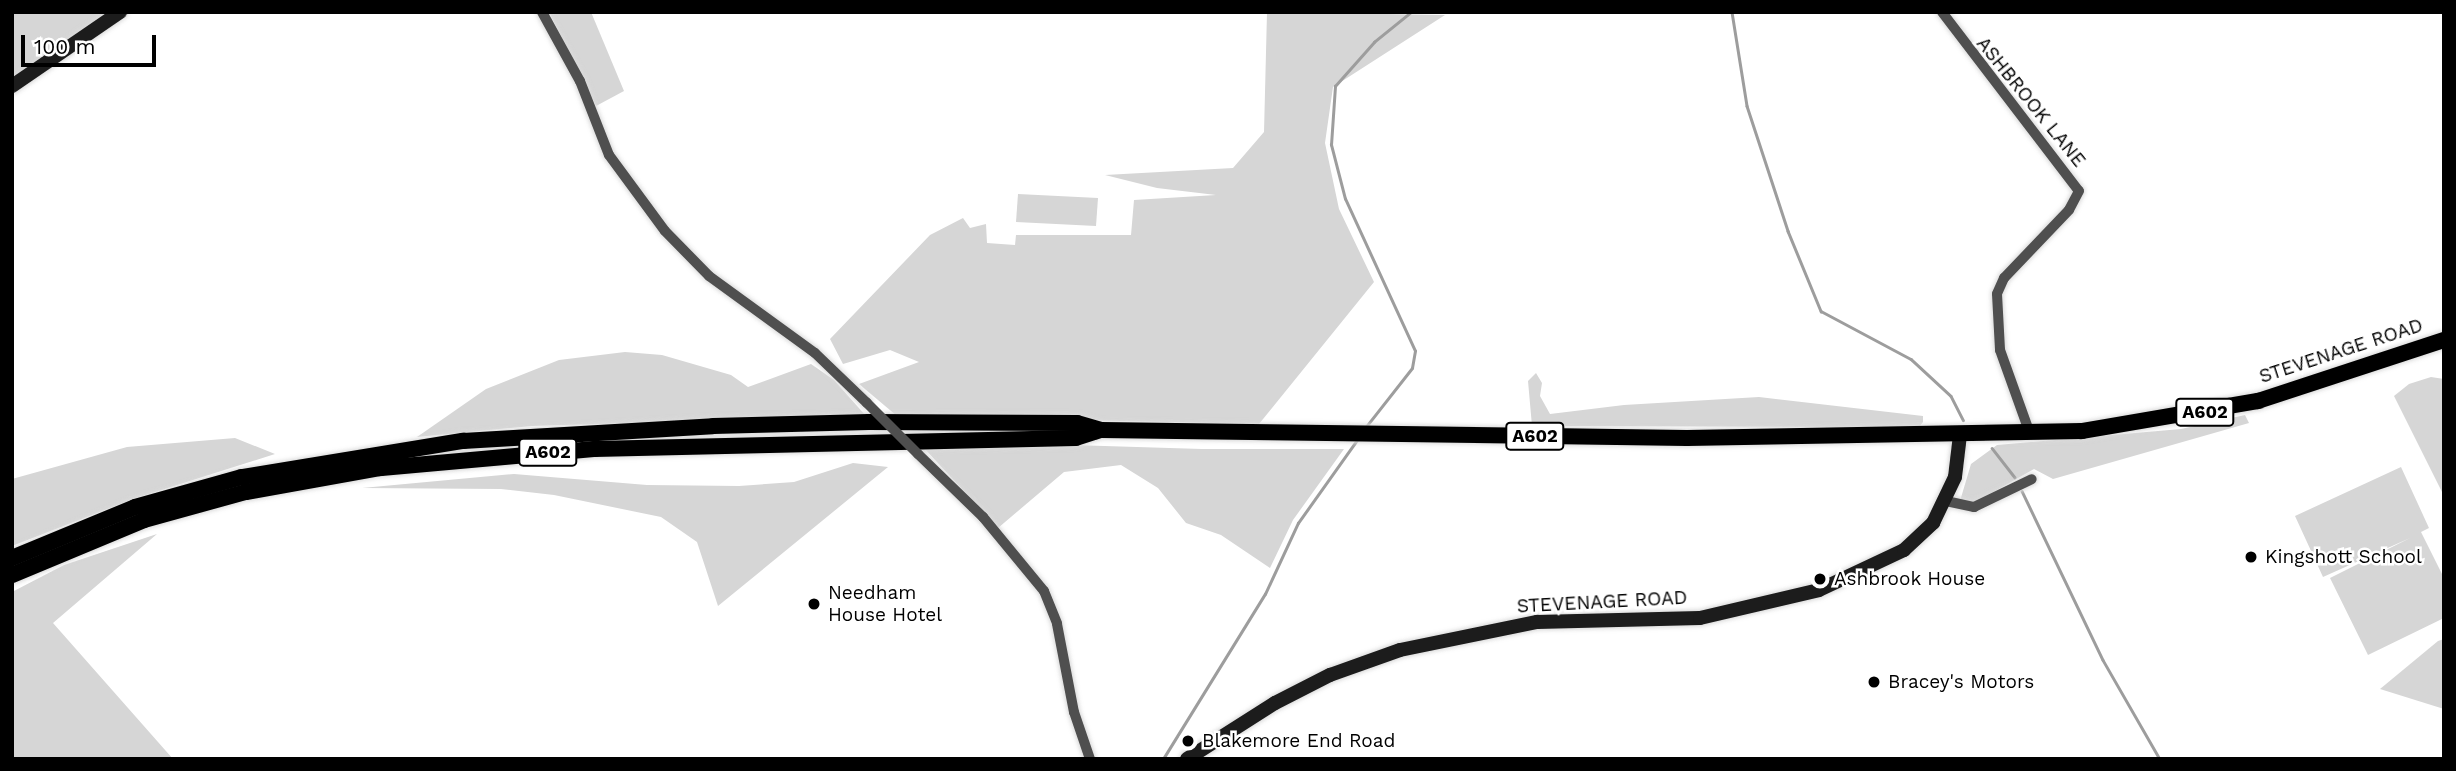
<!DOCTYPE html>
<style>
body{margin:0}
#map{position:relative;width:2456px;height:771px;overflow:hidden;background:#fff;font-family:"Work Sans",sans-serif}
div>[style]{position:absolute}
[style*='--x']{left:calc(var(--x)*1px);top:calc(var(--y)*1px);width:calc(var(--w)*1px);rotate:calc(var(--a)*1deg)}
.green>*{inset:0;background:#d6d6d6}
.stream>*{height:2.5px;margin:-1.25px;padding:0 1.25px;transform-origin:1.25px;border-radius:1.25px;background:#9d9d9d}
.roads{filter:drop-shadow(0 0 2px #dbdbdb) drop-shadow(0 0 2px #dbdbdb)}
.street>*{height:10px;margin:-5px;padding:0 5px;transform-origin:5px;border-radius:5px;background:#4f4f4f}
.secondary>*{height:14px;margin:-7px;padding:0 7px;transform-origin:7px;border-radius:7px;background:#1c1c1c}
.primary>*{height:16px;margin:-8px;padding:0 8px;transform-origin:8px;border-radius:8px;background:#000}
.street-bridge>*{height:10px;margin:-5px;padding:0 5px;transform-origin:5px;border-radius:5px;background:#4f4f4f}
.dots>*{width:19px;height:19px;translate:-50% -50%;box-sizing:border-box;border:4px solid #fff;border-radius:50%}
span{translate:-50% -50%;white-space:nowrap;text-align:center;line-height:1.15;-webkit-text-stroke:5px #fff;paint-order:stroke}
.shield-label span{padding:2px 5px;background:#fff;border:2px solid;border-radius:5px;-webkit-text-stroke-width:0}
.shield-label{font-size:18px;color:#000;font-weight:700}
.street-label{font-size:19px;color:#000}
.poi-label{font-size:19px;color:#000}
.left{translate:0 -50%;text-align:left}
.frame{position:absolute;inset:0;border:14px solid #000;pointer-events:none}
.scale{position:absolute;left:21px;top:35px;width:135px;height:32px;box-sizing:border-box;border:4px solid #000;border-top:0;padding-left:9px;font-size:21px;line-height:24px;white-space:nowrap;color:#000;-webkit-text-stroke:5px #fff;paint-order:stroke}
</style>
<div id="map">
<div class="green">
<i style="clip-path:polygon(12px 12px,107px 12px,12px 79px)"></i>
<i style="clip-path:polygon(549px 12px,591px 12px,624px 91px,596px 106px)"></i>
<i style="clip-path:polygon(1267px 12px,1445px 15px,1333px 87px,1325px 143px,1339px 209px,1374px 282px,1259px 424px,897px 416px,859px 384px,919px 362px,890px 350px,843px 364px,830px 339px,930px 235px,963px 218px,970px 228px,986px 224px,987px 243px,1015px 245px,1016px 235px,1131px 235px,1134px 200px,1216px 195px,1157px 188px,1105px 175px,1233px 168px,1264px 132px)"></i>
<i style="clip-path:polygon(1018px 194px,1098px 198px,1096px 226px,1016px 222px)"></i>
<i style="clip-path:polygon(625px 352px,662px 355px,731px 375px,748px 387px,811px 364px,834px 380px,866px 416px,532px 426px,417px 437px,486px 389px,559px 360px)"></i>
<i style="clip-path:polygon(1536px 373px,1542px 383px,1540px 396px,1550px 414px,1624px 405px,1759px 397px,1923px 416px,1923px 422px,1919px 427px,1532px 426px,1528px 381px)"></i>
<i style="clip-path:polygon(2431px 377px,2444px 379px,2444px 496px,2394px 396px,2409px 384px)"></i>
<i style="clip-path:polygon(2245px 415px,2249px 423px,2053px 479px,2034px 469px,1974px 503px,1960px 501px,1971px 464px,1997px 445px,2181px 429px)"></i>
<i style="clip-path:polygon(235px 438px,275px 454px,133px 499px,12px 546px,12px 479px,127px 447px)"></i>
<i style="clip-path:polygon(1072px 445px,1202px 449px,1344px 449px,1293px 520px,1270px 568px,1221px 535px,1186px 523px,1158px 488px,1121px 465px,1064px 472px,998px 528px,923px 447px)"></i>
<i style="clip-path:polygon(853px 463px,888px 467px,718px 606px,697px 542px,661px 517px,554px 495px,501px 489px,362px 488px,514px 474px,647px 485px,739px 486px,794px 482px)"></i>
<i style="clip-path:polygon(2401px 467px,2429px 528px,2421px 532px,2444px 578px,2444px 618px,2368px 655px,2330px 578px,2410px 538px,2323px 577px,2295px 516px)"></i>
<i style="clip-path:polygon(157px 534px,53px 623px,173px 759px,12px 759px,12px 592px,64px 565px)"></i>
<i style="clip-path:polygon(2444px 639px,2444px 709px,2380px 689px,2438px 641px)"></i>
</div>
<div class="stream">
<i style="--x:1732;--y:12;--w:95;--a:80.9"></i>
<i style="--x:1747;--y:106;--w:132;--a:71.8"></i>
<i style="--x:1788;--y:231;--w:87;--a:67.6"></i>
<i style="--x:1821;--y:311;--w:102;--a:28.1"></i>
<i style="--x:1911;--y:359;--w:54;--a:42.8"></i>
<i style="--x:1951;--y:396;--w:27;--a:63"></i>
<i style="--x:1365;--y:428;--w:76;--a:-51.9"></i>
<i style="--x:1412;--y:368;--w:17;--a:-80"></i>
<i style="--x:1415;--y:351;--w:167;--a:-114.7"></i>
<i style="--x:1345;--y:199;--w:56;--a:-104.5"></i>
<i style="--x:1331;--y:145;--w:59;--a:-86.1"></i>
<i style="--x:1335;--y:86;--w:59;--a:-48.4"></i>
<i style="--x:1374;--y:42;--w:48;--a:-39"></i>
<i style="--x:1992;--y:448;--w:37;--a:52"></i>
<i style="--x:2022;--y:491;--w:187;--a:64.4"></i>
<i style="--x:2103;--y:660;--w:114;--a:60.1"></i>
<i style="--x:1163;--y:759;--w:194;--a:-58.3"></i>
<i style="--x:1265;--y:594;--w:78;--a:-65.1"></i>
<i style="--x:1298;--y:523;--w:102;--a:-54.6"></i>
</div>
<div class="roads">
<div class="street">
<i style="--x:542;--y:12;--w:79;--a:61.2"></i>
<i style="--x:580;--y:81;--w:79;--a:68.6"></i>
<i style="--x:609;--y:155;--w:94;--a:53.6"></i>
<i style="--x:665;--y:231;--w:63;--a:45.6"></i>
<i style="--x:709;--y:276;--w:131;--a:36"></i>
<i style="--x:815;--y:353;--w:72;--a:43.9"></i>
<i style="--x:1942;--y:12;--w:225;--a:52.6"></i>
<i style="--x:2079;--y:191;--w:21;--a:118"></i>
<i style="--x:2069;--y:210;--w:94;--a:133.7"></i>
<i style="--x:2004;--y:278;--w:17;--a:114"></i>
<i style="--x:1997;--y:294;--w:56;--a:86.9"></i>
<i style="--x:2000;--y:350;--w:89;--a:70.3"></i>
<i style="--x:918;--y:454;--w:91;--a:44.1"></i>
<i style="--x:983;--y:517;--w:96;--a:50.5"></i>
<i style="--x:1044;--y:591;--w:35;--a:68"></i>
<i style="--x:1057;--y:624;--w:90;--a:79.1"></i>
<i style="--x:1074;--y:712;--w:50;--a:71.2"></i>
<i style="--x:1946;--y:501;--w:29;--a:12"></i>
<i style="--x:1974;--y:507;--w:64;--a:-25.8"></i>
</div>
<div class="secondary">
<i style="--x:12;--y:86;--w:131;--a:-34.4"></i>
<i style="--x:1187;--y:759;--w:104;--a:-32.5"></i>
<i style="--x:1275;--y:703;--w:62;--a:-27"></i>
<i style="--x:1330;--y:675;--w:74;--a:-19.7"></i>
<i style="--x:1400;--y:650;--w:140;--a:-11.6"></i>
<i style="--x:1537;--y:622;--w:163;--a:-1.4"></i>
<i style="--x:1700;--y:618;--w:122;--a:-13.2"></i>
<i style="--x:1819;--y:590;--w:94;--a:-25.2"></i>
<i style="--x:1904;--y:550;--w:40;--a:-43"></i>
<i style="--x:1933;--y:523;--w:51;--a:-64.4"></i>
<i style="--x:1955;--y:477;--w:42;--a:-83.2"></i>
</div>
<div class="primary">
<i style="--x:12;--y:558;--w:133;--a:-22.5"></i>
<i style="--x:135;--y:507;--w:111;--a:-15.7"></i>
<i style="--x:242;--y:477;--w:224;--a:-9.3"></i>
<i style="--x:463;--y:441;--w:250;--a:-3.4"></i>
<i style="--x:713;--y:426;--w:156;--a:-1.5"></i>
<i style="--x:869;--y:422;--w:208;--a:0.3"></i>
<i style="--x:1077;--y:423;--w:25;--a:16"></i>
<i style="--x:1101;--y:430;--w:586;--a:0.78"></i>
<i style="--x:1687;--y:438;--w:395;--a:-1"></i>
<i style="--x:2082;--y:431;--w:179;--a:-9.7"></i>
<i style="--x:2258;--y:401;--w:196;--a:-18.2"></i>
<i style="--x:12;--y:575;--w:143;--a:-22.6"></i>
<i style="--x:144;--y:520;--w:106;--a:-15.4"></i>
<i style="--x:246;--y:492;--w:137;--a:-10.1"></i>
<i style="--x:381;--y:468;--w:214;--a:-5.1"></i>
<i style="--x:594;--y:449;--w:482;--a:-1.3"></i>
<i style="--x:1076;--y:438;--w:26;--a:-18"></i>
</div>
</div>
<div class="street-bridge">
<i style="--x:867;--y:403;--w:72;--a:45"></i>
</div>
<div class="dots">
<i style="left:2251px;top:557px;background:#000"></i>
<i style="left:1820px;top:579px;background:#000"></i>
<i style="left:814px;top:604px;background:#000"></i>
<i style="left:1874px;top:682px;background:#000"></i>
<i style="left:1188px;top:741px;background:#000"></i>
</div>
<div class="shield-label">
<span style="left:2205px;top:412px">A602</span>
<span style="left:1535px;top:436px">A602</span>
<span style="left:548px;top:452px">A602</span>
</div>
<div class="street-label">
<span style="left:2031px;top:102px;rotate:51deg">ASHBROOK LANE</span>
<span style="left:2341px;top:351px;rotate:-18deg">STEVENAGE ROAD</span>
<span style="left:1602px;top:602px;rotate:-3deg">STEVENAGE ROAD</span>
</div>
<div class="poi-label">
<span class="left" style="left:2265px;top:557px">Kingshott School</span>
<span class="left" style="left:1834px;top:579px">Ashbrook House</span>
<span class="left" style="left:828px;top:604px">Needham<br>House Hotel</span>
<span class="left" style="left:1888px;top:682px">Bracey's Motors</span>
<span class="left" style="left:1202px;top:741px">Blakemore End Road</span>
</div>
<div class="frame"></div>
<div class="scale">100 m</div>
</div>
